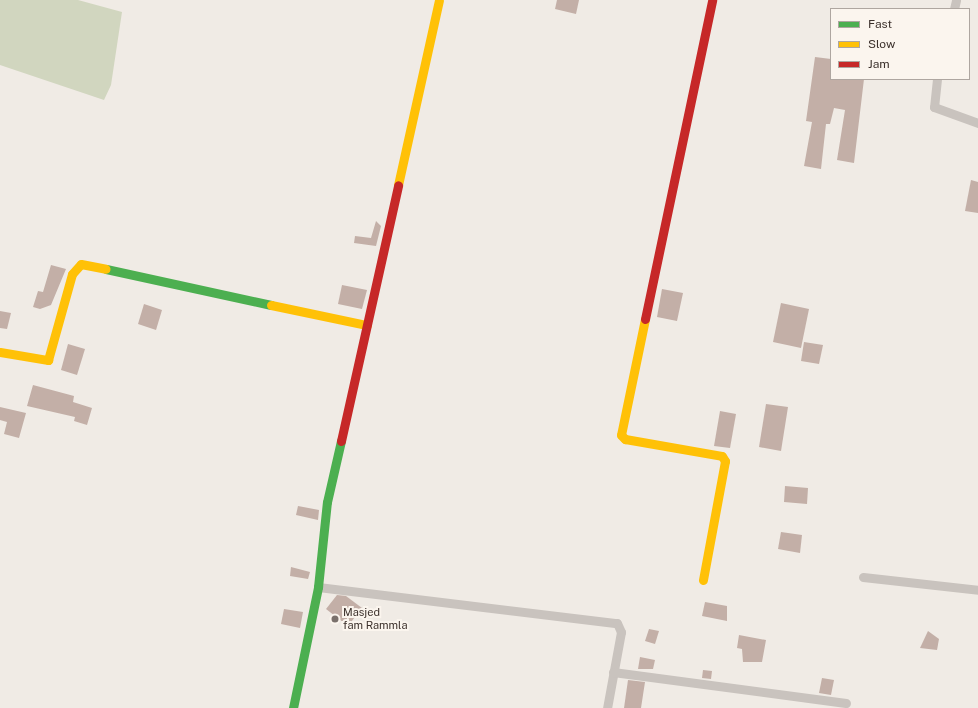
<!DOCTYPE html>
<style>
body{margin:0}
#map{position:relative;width:978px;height:708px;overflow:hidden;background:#f0ebe5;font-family:"Public Sans",sans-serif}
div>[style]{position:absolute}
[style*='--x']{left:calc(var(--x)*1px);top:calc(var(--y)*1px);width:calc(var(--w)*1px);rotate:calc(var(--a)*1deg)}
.green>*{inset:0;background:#d1d6bf}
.building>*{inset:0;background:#c3afa7}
.street>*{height:9px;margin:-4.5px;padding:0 4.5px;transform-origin:4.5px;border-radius:4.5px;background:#c9c3be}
.fast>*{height:9px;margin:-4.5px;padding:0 4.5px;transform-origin:4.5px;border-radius:4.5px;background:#4caf50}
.slow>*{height:9px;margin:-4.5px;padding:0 4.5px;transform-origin:4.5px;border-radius:4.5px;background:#ffc107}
.jam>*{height:9px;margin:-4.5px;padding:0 4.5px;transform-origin:4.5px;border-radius:4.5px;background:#c62828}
.dots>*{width:11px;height:11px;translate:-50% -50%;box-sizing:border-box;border:2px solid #fbf5ee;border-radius:50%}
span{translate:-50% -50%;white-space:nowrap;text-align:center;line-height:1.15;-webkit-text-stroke:4px #fbf5ee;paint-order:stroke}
.poi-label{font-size:11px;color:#3b302b}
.left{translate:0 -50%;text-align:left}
.legend{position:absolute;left:830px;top:8px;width:140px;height:72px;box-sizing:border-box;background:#fbf5ee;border:1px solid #aea6a0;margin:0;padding:5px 7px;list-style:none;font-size:12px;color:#3b302b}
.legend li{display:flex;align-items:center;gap:8px;height:20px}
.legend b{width:20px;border:1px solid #aea6a0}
</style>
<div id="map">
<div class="green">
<i style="clip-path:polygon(0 0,78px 0,122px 12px,111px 85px,104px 100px,0 65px)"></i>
</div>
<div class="building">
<i style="clip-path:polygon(557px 0,579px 0,576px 14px,555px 9px)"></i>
<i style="clip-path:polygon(815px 57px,831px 59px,831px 79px,864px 79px,854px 163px,837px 160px,845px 110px,834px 108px,830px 124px,826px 124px,821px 169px,804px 166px,812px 122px,806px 121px)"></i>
<i style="clip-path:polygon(971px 180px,978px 182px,978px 213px,965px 211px)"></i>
<i style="clip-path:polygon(376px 221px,381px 226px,376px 246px,354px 243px,355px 236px,371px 238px)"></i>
<i style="clip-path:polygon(51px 265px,66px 269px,51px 305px,40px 309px,33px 307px,38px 291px,43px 292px)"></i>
<i style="clip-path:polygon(342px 285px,367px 290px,362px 309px,338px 304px)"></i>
<i style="clip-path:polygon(662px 289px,683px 293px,677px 321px,657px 317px)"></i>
<i style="clip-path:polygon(781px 303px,809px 309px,801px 348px,773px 342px)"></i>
<i style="clip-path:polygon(144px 304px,162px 310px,156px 330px,138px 324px)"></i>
<i style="clip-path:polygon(0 311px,11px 313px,7px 329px,0 328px)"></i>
<i style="clip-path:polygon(804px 342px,823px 345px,819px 364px,801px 361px)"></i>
<i style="clip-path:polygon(68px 344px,85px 349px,77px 375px,61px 370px)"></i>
<i style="clip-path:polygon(33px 385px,74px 396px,73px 402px,92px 408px,87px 425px,74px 421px,75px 417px,27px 406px)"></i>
<i style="clip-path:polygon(766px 404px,788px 407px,781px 451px,759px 447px)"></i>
<i style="clip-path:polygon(0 407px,26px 413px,19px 438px,4px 434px,7px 422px,0 420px)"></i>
<i style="clip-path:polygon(720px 411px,736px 414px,730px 448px,714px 446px)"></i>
<i style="clip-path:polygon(785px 486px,808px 488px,807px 504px,784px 502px)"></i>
<i style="clip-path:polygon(298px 506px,319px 510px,318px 520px,296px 515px)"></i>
<i style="clip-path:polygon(781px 532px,802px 535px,800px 553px,778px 549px)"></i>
<i style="clip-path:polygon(291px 567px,310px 572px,308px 579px,290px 576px)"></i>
<i style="clip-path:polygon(337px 595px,346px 596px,362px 608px,348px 626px,326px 609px)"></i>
<i style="clip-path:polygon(705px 602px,727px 606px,727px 621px,702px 616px)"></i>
<i style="clip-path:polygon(284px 609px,303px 612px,300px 628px,281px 624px)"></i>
<i style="clip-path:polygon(649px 629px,659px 631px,655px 644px,645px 641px)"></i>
<i style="clip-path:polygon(928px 631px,939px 639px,937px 650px,920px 648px)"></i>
<i style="clip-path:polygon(739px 635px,766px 640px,762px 662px,743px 662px,742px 649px,737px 648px)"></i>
<i style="clip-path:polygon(640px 657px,655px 660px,653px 669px,638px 669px)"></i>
<i style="clip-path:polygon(703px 670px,712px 671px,711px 679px,702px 678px)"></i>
<i style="clip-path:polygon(822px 678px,834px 680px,831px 695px,819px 693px)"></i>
<i style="clip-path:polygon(628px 680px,645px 682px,641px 708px,624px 708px)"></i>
</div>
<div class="street">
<i style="--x:954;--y:9;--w:9;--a:-77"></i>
<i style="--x:937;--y:79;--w:28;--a:96"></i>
<i style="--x:934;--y:107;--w:47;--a:20"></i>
<i style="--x:863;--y:577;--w:116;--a:6.4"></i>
<i style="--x:318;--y:587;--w:301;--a:6.9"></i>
<i style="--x:617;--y:623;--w:10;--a:66"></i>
<i style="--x:621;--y:632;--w:77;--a:100.4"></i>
<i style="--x:613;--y:672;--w:235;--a:7.6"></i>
</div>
<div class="fast">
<i style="--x:106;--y:269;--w:169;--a:12.3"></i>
<i style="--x:293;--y:708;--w:124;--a:-78.3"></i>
<i style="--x:318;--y:587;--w:85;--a:-84"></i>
<i style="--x:327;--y:502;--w:63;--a:-77.1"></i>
</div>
<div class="slow">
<i style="--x:398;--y:185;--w:189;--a:-77.5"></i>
<i style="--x:271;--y:305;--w:98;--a:11.8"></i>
<i style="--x:645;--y:319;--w:118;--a:101.7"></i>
<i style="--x:621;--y:435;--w:6;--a:45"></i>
<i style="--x:625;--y:439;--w:98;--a:9.9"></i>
<i style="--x:722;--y:456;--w:6;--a:59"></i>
<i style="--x:725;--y:461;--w:121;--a:100.5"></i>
<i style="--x:0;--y:352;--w:49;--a:9.5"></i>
<i style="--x:48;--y:360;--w:89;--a:-74.4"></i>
<i style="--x:72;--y:274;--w:13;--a:-48"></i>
<i style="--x:81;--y:264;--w:25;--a:11"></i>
</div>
<div class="jam">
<i style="--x:645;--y:319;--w:326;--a:-78.1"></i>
<i style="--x:341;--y:441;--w:262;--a:-77.4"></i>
</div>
<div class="dots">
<i style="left:335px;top:619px;background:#7a716c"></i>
</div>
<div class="poi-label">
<span class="left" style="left:343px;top:619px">Masjed<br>fam Rammla</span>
</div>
<ul class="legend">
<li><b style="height:5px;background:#4caf50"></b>Fast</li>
<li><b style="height:5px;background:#ffc107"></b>Slow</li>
<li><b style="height:5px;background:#c62828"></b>Jam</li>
</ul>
</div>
